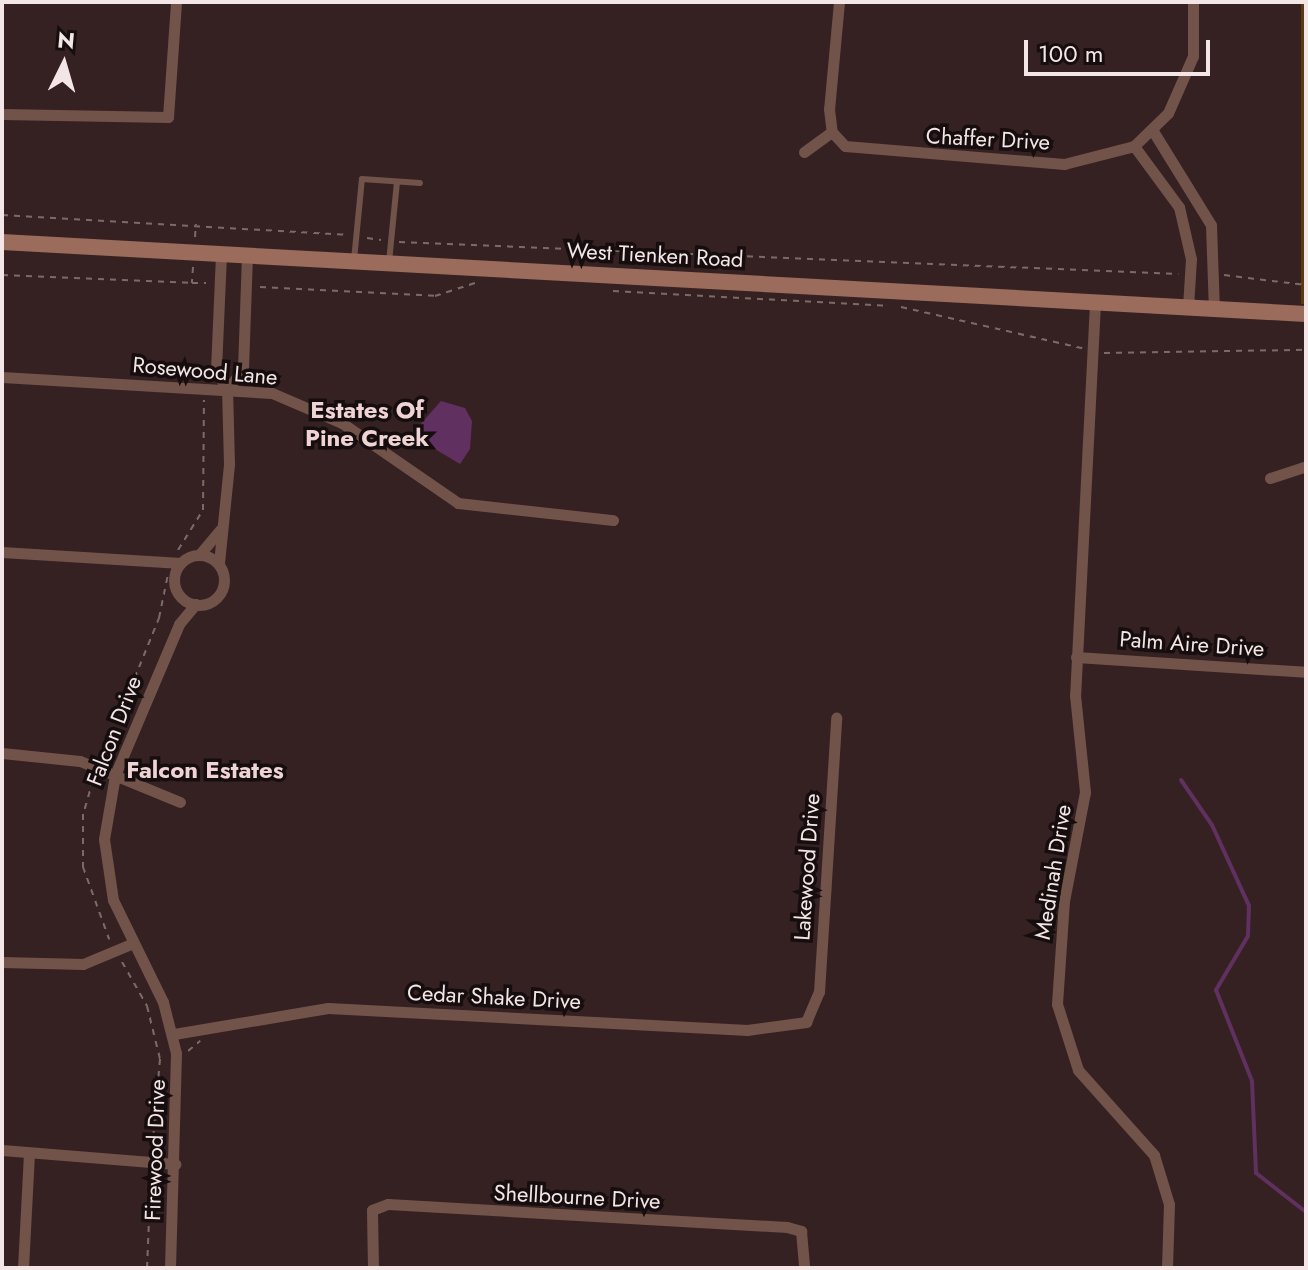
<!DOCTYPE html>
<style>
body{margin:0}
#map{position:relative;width:1308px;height:1270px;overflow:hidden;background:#352122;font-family:Jost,sans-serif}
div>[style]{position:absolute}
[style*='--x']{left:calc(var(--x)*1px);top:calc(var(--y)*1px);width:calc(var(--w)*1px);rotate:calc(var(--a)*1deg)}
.green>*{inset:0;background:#5c3912}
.water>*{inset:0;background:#603060}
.stream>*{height:4px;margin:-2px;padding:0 2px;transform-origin:2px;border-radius:2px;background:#603060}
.path>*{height:2px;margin-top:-1px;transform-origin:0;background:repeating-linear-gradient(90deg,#7c6a6b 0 6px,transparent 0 12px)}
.lane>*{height:6px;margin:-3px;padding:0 3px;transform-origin:3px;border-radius:3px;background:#725349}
.street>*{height:11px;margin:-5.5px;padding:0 5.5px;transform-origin:5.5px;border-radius:5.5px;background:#725349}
.street>.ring{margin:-5.5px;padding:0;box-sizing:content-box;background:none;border:11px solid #725349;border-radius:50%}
.secondary>*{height:16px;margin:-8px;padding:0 8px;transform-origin:8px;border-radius:8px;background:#9b6c5b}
span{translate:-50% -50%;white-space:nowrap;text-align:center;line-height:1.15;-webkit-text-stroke:7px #160d0e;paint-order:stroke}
.street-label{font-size:22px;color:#f4e6e6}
.neighbourhood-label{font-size:24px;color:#f0d4d5;font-weight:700}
.frame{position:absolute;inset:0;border:4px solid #f4e6e6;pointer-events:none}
.north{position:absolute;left:24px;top:24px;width:80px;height:80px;-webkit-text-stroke:6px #160d0e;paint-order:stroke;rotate:5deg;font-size:22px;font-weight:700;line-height:32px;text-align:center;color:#f4e6e6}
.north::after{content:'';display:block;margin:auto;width:28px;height:36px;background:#f4e6e6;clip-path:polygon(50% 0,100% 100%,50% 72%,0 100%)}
.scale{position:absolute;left:1024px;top:40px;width:186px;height:36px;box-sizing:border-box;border:4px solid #f4e6e6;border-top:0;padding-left:10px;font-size:24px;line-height:28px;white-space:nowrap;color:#f4e6e6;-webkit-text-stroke:6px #160d0e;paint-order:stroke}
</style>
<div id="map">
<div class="green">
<i style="clip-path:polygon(1301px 2px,1306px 2px,1306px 304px,1301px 304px)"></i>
</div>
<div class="water">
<i style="clip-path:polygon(441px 401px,465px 408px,472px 421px,470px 449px,460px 464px,423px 442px,416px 429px)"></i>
</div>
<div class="stream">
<i style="--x:1181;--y:780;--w:55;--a:55.4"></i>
<i style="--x:1212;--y:825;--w:89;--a:65.4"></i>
<i style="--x:1249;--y:906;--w:30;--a:92"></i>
<i style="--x:1248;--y:936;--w:63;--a:120.7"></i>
<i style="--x:1216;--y:990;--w:98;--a:68.4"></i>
<i style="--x:1252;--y:1081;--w:92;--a:87.5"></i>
<i style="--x:1256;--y:1173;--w:63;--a:38"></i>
</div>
<div class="path">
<i style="--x:2;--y:215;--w:344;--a:3.3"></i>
<i style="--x:195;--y:237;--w:13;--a:-86"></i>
<i style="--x:367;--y:238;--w:14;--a:8"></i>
<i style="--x:399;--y:242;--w:780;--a:2.35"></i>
<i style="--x:193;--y:267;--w:16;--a:94"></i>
<i style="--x:192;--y:283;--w:14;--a:0"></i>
<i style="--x:2;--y:275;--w:188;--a:2.4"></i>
<i style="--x:1224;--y:275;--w:83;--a:7"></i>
<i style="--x:260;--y:287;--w:175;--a:2.9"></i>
<i style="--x:435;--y:296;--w:42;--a:-18"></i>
<i style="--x:613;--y:291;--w:274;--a:3.1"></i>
<i style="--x:901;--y:307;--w:186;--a:12.8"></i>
<i style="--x:1104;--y:353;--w:202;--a:-0.9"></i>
<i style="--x:178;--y:550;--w:47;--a:-58"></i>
<i style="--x:203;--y:510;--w:110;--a:-89.5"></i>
<i style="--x:103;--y:756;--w:149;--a:-67.9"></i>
<i style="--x:159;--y:618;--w:45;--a:-78.4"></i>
<i style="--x:93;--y:780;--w:35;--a:106"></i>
<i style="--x:83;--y:814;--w:53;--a:90"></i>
<i style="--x:83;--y:867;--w:77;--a:70.1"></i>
<i style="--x:122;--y:962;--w:51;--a:60.4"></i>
<i style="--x:147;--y:1006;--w:55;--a:76.2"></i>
<i style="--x:160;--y:1059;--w:92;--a:95"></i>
<i style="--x:188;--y:1051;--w:16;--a:-40"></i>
<i style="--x:147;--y:1268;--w:95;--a:-87.6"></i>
</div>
<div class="lane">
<i style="--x:354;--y:260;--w:81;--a:-84.4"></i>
<i style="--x:362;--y:179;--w:58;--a:3.9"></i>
<i style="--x:389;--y:262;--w:80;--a:-84.3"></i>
</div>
<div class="street">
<i style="--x:839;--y:2;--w:107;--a:95.3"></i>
<i style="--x:829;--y:109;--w:23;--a:83"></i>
<i style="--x:832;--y:132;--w:19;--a:47"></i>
<i style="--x:845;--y:146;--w:220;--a:4.7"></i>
<i style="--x:1064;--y:164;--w:72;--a:-14.4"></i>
<i style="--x:1134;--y:146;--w:47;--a:-44.1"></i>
<i style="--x:1168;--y:113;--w:62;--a:-66.3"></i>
<i style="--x:1193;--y:56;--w:54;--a:-90"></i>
<i style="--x:2;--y:114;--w:166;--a:1"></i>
<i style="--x:168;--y:117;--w:115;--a:-86"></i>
<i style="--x:1153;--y:131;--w:110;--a:58.3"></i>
<i style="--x:1211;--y:225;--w:84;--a:88"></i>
<i style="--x:1134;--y:146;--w:76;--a:53.6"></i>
<i style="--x:1179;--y:207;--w:53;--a:77"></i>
<i style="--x:1191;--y:259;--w:48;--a:93.6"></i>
<i style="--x:804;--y:152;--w:34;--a:-36"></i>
<i style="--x:1095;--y:303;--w:393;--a:92.9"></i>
<i style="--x:1075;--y:695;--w:98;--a:84.1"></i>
<i style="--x:1085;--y:792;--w:111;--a:100.9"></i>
<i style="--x:1064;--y:901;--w:103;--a:93.9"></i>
<i style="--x:1057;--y:1004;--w:69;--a:72.3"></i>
<i style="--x:1078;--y:1070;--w:114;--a:48.2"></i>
<i style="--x:1154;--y:1155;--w:51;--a:73"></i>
<i style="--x:1169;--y:1204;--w:64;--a:91.8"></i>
<i style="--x:2;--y:377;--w:270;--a:3.4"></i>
<i style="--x:272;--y:393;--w:76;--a:23.2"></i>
<i style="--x:342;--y:423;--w:141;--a:34.6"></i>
<i style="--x:458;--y:503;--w:156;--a:6.3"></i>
<i style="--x:227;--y:390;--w:26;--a:-53"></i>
<i style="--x:243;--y:369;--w:114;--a:-88"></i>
<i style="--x:1270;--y:478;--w:38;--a:-18"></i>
<i style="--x:2;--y:552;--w:179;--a:3.5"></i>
<i style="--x:199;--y:555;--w:33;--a:-50"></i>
<i class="ring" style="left:174px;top:555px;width:39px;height:39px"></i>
<i style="--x:219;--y:563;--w:100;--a:-84.2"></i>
<i style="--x:229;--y:464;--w:74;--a:-91.5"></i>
<i style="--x:227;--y:390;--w:24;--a:-118"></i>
<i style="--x:216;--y:369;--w:116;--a:-87.5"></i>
<i style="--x:1076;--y:657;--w:230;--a:3.7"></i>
<i style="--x:2;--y:753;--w:78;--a:5.9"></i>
<i style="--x:80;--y:761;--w:108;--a:22.3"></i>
<i style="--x:2;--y:962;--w:81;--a:1.4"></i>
<i style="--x:83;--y:964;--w:52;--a:-22.6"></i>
<i style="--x:174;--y:1034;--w:156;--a:-9.6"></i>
<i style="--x:328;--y:1008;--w:420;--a:3"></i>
<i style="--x:747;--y:1030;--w:60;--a:-7.7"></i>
<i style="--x:806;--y:1022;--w:33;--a:-67"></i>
<i style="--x:819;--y:992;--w:275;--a:-86.4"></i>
<i style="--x:2;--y:1150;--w:174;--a:4.6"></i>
<i style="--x:23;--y:1268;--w:115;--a:-87"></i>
<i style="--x:170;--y:1268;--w:215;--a:-88.4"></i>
<i style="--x:176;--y:1053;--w:53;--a:-104.3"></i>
<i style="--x:163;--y:1002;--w:114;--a:-116.1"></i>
<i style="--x:113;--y:900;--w:62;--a:-98.4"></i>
<i style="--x:104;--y:839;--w:65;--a:-80.2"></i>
<i style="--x:115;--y:775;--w:164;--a:-67"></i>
<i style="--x:179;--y:624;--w:26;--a:-50"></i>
<i style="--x:373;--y:1268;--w:58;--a:-91"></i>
<i style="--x:372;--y:1210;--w:17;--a:-21"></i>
<i style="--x:388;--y:1204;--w:400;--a:3.3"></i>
<i style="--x:787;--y:1227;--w:15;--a:16"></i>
<i style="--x:801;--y:1231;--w:37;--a:85"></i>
</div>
<div class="secondary">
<i style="--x:2;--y:242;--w:1306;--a:3.16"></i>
</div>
<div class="street-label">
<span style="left:988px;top:139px;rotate:3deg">Chaffer Drive</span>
<span style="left:655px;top:255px;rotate:3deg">West Tienken Road</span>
<span style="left:205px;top:371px;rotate:5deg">Rosewood Lane</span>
<span style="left:1192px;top:644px;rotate:4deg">Palm Aire Drive</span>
<span style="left:114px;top:731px;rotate:-69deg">Falcon Drive</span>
<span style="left:807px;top:867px;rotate:-86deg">Lakewood Drive</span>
<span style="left:1053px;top:872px;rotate:-81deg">Medinah Drive</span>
<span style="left:494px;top:997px;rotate:3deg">Cedar Shake Drive</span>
<span style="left:155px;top:1150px;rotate:-88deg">Firewood Drive</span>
<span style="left:577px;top:1197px;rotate:3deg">Shellbourne Drive</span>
</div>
<div class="neighbourhood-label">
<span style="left:367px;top:424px">Estates Of<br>Pine Creek</span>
<span style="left:205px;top:770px">Falcon Estates</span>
</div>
<div class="frame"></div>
<div class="north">N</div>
<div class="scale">100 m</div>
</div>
